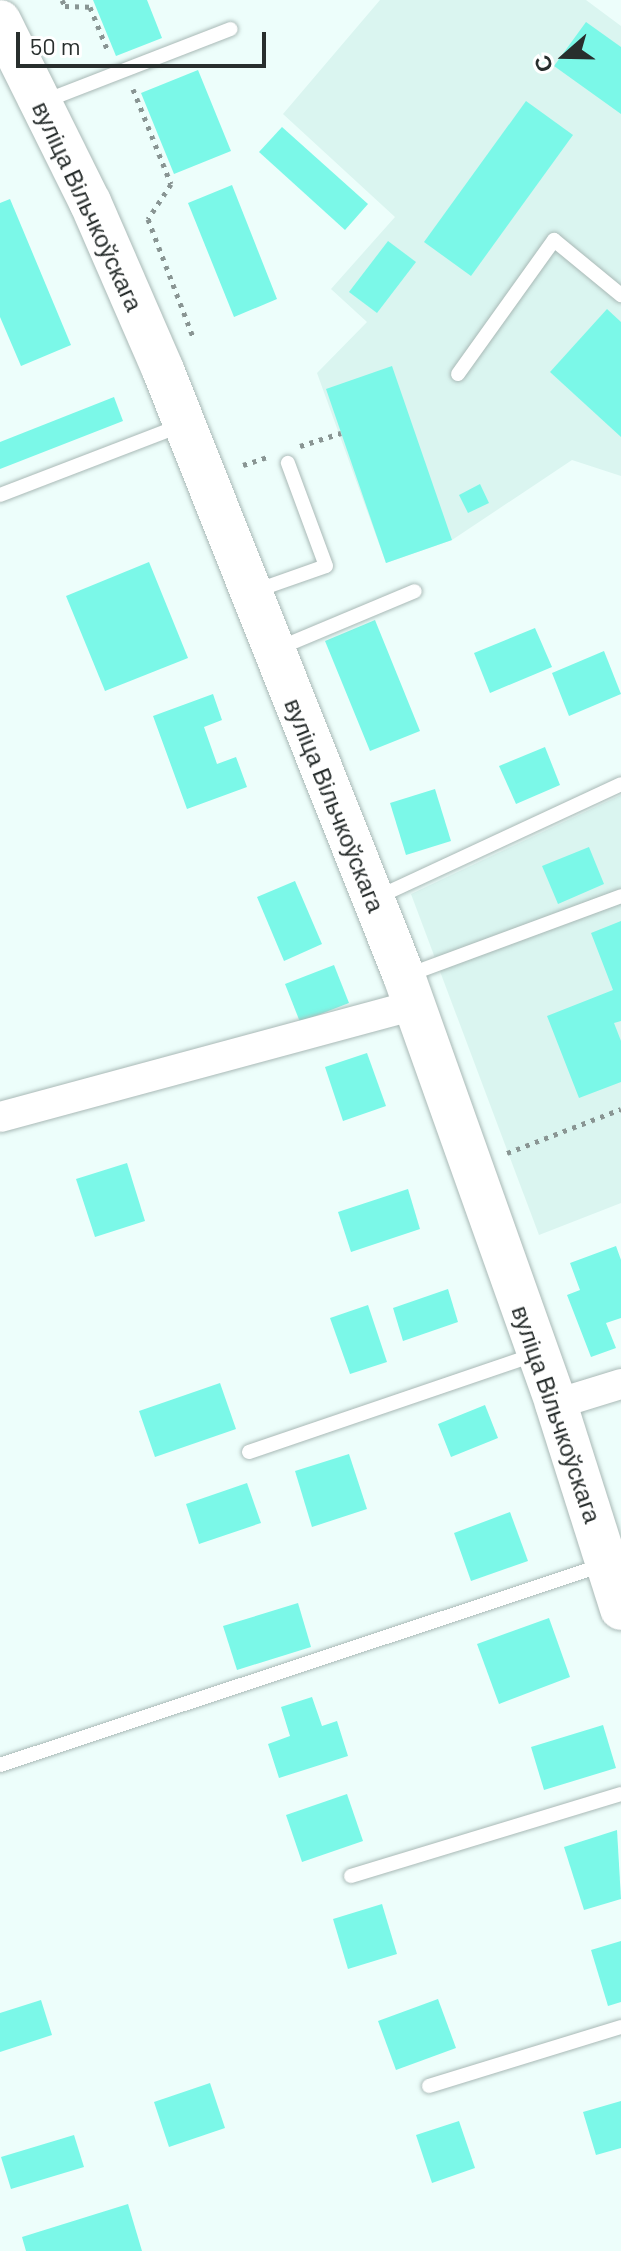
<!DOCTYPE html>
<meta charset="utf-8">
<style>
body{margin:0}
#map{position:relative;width:621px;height:2251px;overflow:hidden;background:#edfefb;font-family:Barlow,sans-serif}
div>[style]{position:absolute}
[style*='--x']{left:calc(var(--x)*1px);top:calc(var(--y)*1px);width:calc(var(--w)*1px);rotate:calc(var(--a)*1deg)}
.built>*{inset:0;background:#daf5f0}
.building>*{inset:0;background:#7bf8e8}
.path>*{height:5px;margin-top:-2.5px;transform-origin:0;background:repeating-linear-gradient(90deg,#899593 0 4px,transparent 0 10px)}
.roads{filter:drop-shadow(0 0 2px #a9b9b6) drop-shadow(0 0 2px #a9b9b6)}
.lane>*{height:14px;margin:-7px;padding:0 7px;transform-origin:7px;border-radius:7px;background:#fff}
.street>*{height:30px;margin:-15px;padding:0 15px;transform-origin:15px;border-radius:15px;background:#fff}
.secondary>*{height:42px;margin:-21px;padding:0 21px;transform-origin:21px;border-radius:21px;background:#fff}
span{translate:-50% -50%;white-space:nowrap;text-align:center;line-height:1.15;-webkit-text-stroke:8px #fff;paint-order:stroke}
.street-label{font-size:24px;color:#282e2d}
.north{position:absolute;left:525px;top:16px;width:80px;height:80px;-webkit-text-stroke:6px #fff;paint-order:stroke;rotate:250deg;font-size:22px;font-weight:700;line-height:32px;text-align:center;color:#282e2d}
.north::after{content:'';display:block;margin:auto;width:28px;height:36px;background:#282e2d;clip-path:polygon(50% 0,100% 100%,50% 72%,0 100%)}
.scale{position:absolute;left:16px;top:32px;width:250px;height:36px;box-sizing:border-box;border:4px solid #282e2d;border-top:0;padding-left:10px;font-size:24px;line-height:28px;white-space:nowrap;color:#282e2d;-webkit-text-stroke:6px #fff;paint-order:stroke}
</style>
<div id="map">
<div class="built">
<i style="clip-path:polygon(380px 0,586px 0,621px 26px,621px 476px,572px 460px,452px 540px,386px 563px,317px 373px,367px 322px,331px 289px,395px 217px,283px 114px)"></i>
<i style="clip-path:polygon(621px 795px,621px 1203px,539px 1235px,411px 894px)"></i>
</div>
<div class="building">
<i style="clip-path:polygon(93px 0,147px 0,162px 38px,116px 56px)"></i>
<i style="clip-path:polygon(586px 22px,621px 47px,621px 114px,554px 66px)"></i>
<i style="clip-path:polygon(198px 70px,231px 151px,174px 174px,141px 93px)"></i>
<i style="clip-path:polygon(526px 101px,573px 135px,471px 276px,424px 242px)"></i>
<i style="clip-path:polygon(282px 127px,368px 204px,345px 230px,259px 152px)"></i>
<i style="clip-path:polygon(232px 185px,277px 299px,234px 317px,188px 203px)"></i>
<i style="clip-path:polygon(10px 199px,71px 345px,21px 366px,0 317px,0 203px)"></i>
<i style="clip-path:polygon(388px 241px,416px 262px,377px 313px,349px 292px)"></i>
<i style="clip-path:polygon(607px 309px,621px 322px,621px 437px,550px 372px)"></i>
<i style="clip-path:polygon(392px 366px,452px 540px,386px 563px,326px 389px)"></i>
<i style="clip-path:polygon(114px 397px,123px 421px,0 469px,0 442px)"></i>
<i style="clip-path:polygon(480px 484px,489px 503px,468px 513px,459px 495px)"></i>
<i style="clip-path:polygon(149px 562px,188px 658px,105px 691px,66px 596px)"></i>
<i style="clip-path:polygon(375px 620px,420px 731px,370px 751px,325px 641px)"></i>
<i style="clip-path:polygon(535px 628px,552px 667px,490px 693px,474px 653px)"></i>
<i style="clip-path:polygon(604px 651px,621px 694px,569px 716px,552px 673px)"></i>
<i style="clip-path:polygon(213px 694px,222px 720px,204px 727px,217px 764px,236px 757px,247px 787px,187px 809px,153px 716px)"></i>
<i style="clip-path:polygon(545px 747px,560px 785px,516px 804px,499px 766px)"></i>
<i style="clip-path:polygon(435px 789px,451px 841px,406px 855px,390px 803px)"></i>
<i style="clip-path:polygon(589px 847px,604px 884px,558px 904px,542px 866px)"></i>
<i style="clip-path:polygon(295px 881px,322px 944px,284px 961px,257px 897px)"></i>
<i style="clip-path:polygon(621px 921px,621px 1021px,614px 1023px,621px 1041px,621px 1082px,579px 1098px,547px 1016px,613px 990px,591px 933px)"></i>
<i style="clip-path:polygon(334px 965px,349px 1003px,300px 1022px,285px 984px)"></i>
<i style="clip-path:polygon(367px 1053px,386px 1106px,343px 1121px,325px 1067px)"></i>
<i style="clip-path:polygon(127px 1163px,145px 1221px,95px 1237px,76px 1179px)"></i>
<i style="clip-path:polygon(408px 1189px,420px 1229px,351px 1252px,338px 1212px)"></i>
<i style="clip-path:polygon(616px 1246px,621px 1260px,621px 1318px,606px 1323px,616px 1348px,591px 1357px,567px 1295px,580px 1290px,570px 1263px)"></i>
<i style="clip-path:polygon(448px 1289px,458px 1322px,403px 1341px,393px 1308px)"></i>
<i style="clip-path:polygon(368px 1305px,387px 1362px,350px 1374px,330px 1318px)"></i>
<i style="clip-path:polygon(220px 1383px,236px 1429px,155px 1457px,139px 1411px)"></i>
<i style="clip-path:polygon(485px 1405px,498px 1438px,451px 1457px,438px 1424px)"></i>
<i style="clip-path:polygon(349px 1454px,367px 1509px,312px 1527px,295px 1471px)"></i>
<i style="clip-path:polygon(247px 1483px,261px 1523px,199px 1544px,186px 1504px)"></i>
<i style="clip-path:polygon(510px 1512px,528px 1561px,471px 1581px,454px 1533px)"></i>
<i style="clip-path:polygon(298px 1603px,311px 1647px,237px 1670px,223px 1626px)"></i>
<i style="clip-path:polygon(549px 1618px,570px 1677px,499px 1704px,477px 1644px)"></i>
<i style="clip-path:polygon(312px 1697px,322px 1726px,337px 1721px,348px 1756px,279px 1778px,268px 1744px,290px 1736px,281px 1707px)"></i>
<i style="clip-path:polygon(603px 1725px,616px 1768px,544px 1790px,531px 1747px)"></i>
<i style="clip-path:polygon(347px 1794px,363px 1841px,302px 1862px,286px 1815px)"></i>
<i style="clip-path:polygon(617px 1830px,621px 1899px,584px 1910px,564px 1847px)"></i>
<i style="clip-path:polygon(382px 1904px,397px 1954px,348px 1969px,333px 1919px)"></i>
<i style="clip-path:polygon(621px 1941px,621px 2002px,608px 2006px,591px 1950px)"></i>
<i style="clip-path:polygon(438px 1999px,456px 2048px,396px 2070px,378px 2021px)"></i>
<i style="clip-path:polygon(41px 2000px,52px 2035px,0 2052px,0 2013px)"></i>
<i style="clip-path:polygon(210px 2083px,225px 2128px,169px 2147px,154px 2102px)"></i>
<i style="clip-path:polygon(621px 2101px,621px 2148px,596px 2155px,583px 2112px)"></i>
<i style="clip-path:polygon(459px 2121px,475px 2168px,432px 2183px,416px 2135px)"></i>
<i style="clip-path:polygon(74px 2135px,84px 2167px,11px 2189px,1px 2157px)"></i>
<i style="clip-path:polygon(128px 2204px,142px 2251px,26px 2251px,22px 2237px)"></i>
</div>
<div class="path">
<i style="--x:62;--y:0;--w:7;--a:63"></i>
<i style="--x:65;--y:6;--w:25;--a:2"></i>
<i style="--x:90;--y:7;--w:48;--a:67.8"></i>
<i style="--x:133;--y:89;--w:102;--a:68.2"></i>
<i style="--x:171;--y:184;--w:42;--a:123.3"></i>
<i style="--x:148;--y:219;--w:126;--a:69.1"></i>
<i style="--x:300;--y:446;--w:43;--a:-17.6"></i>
<i style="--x:243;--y:465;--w:26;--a:-18"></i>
<i style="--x:507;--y:1153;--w:122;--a:-21.1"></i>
</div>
<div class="roads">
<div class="lane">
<i style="--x:45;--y:101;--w:199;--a:-21.2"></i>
<i style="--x:458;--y:374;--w:165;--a:-54.4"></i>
<i style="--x:554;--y:240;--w:87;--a:39.4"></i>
<i style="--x:0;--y:495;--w:193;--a:-21"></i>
<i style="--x:255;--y:591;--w:75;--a:-19.4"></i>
<i style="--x:326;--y:566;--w:110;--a:-110.3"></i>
<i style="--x:279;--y:648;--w:147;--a:-22.7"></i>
<i style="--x:378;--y:897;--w:268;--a:-24.9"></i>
<i style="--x:408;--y:975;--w:227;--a:-20.3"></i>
<i style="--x:249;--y:1452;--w:301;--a:-18.8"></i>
<i style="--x:0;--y:1765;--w:635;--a:-18.35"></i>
<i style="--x:351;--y:1876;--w:282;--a:-16.9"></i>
<i style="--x:429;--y:2086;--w:201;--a:-17.1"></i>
</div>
<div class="street">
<i style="--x:0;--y:1117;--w:430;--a:-15.1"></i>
<i style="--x:556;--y:1404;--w:68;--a:-17.1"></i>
</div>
<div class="secondary">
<i style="--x:0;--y:21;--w:202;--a:63.6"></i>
<i style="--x:90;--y:202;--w:183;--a:66.5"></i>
<i style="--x:163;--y:370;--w:652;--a:68.31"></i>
<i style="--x:404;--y:976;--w:454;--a:70.4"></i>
<i style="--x:556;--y:1404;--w:215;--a:72.4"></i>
</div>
</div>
<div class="street-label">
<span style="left:88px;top:206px;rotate:65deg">вуліца Вільчкоўскага</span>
<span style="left:335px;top:805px;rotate:68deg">вуліца Вільчкоўскага</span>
<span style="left:557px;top:1414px;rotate:71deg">вуліца Вільчкоўскага</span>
</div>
<div class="north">С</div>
<div class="scale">50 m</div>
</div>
